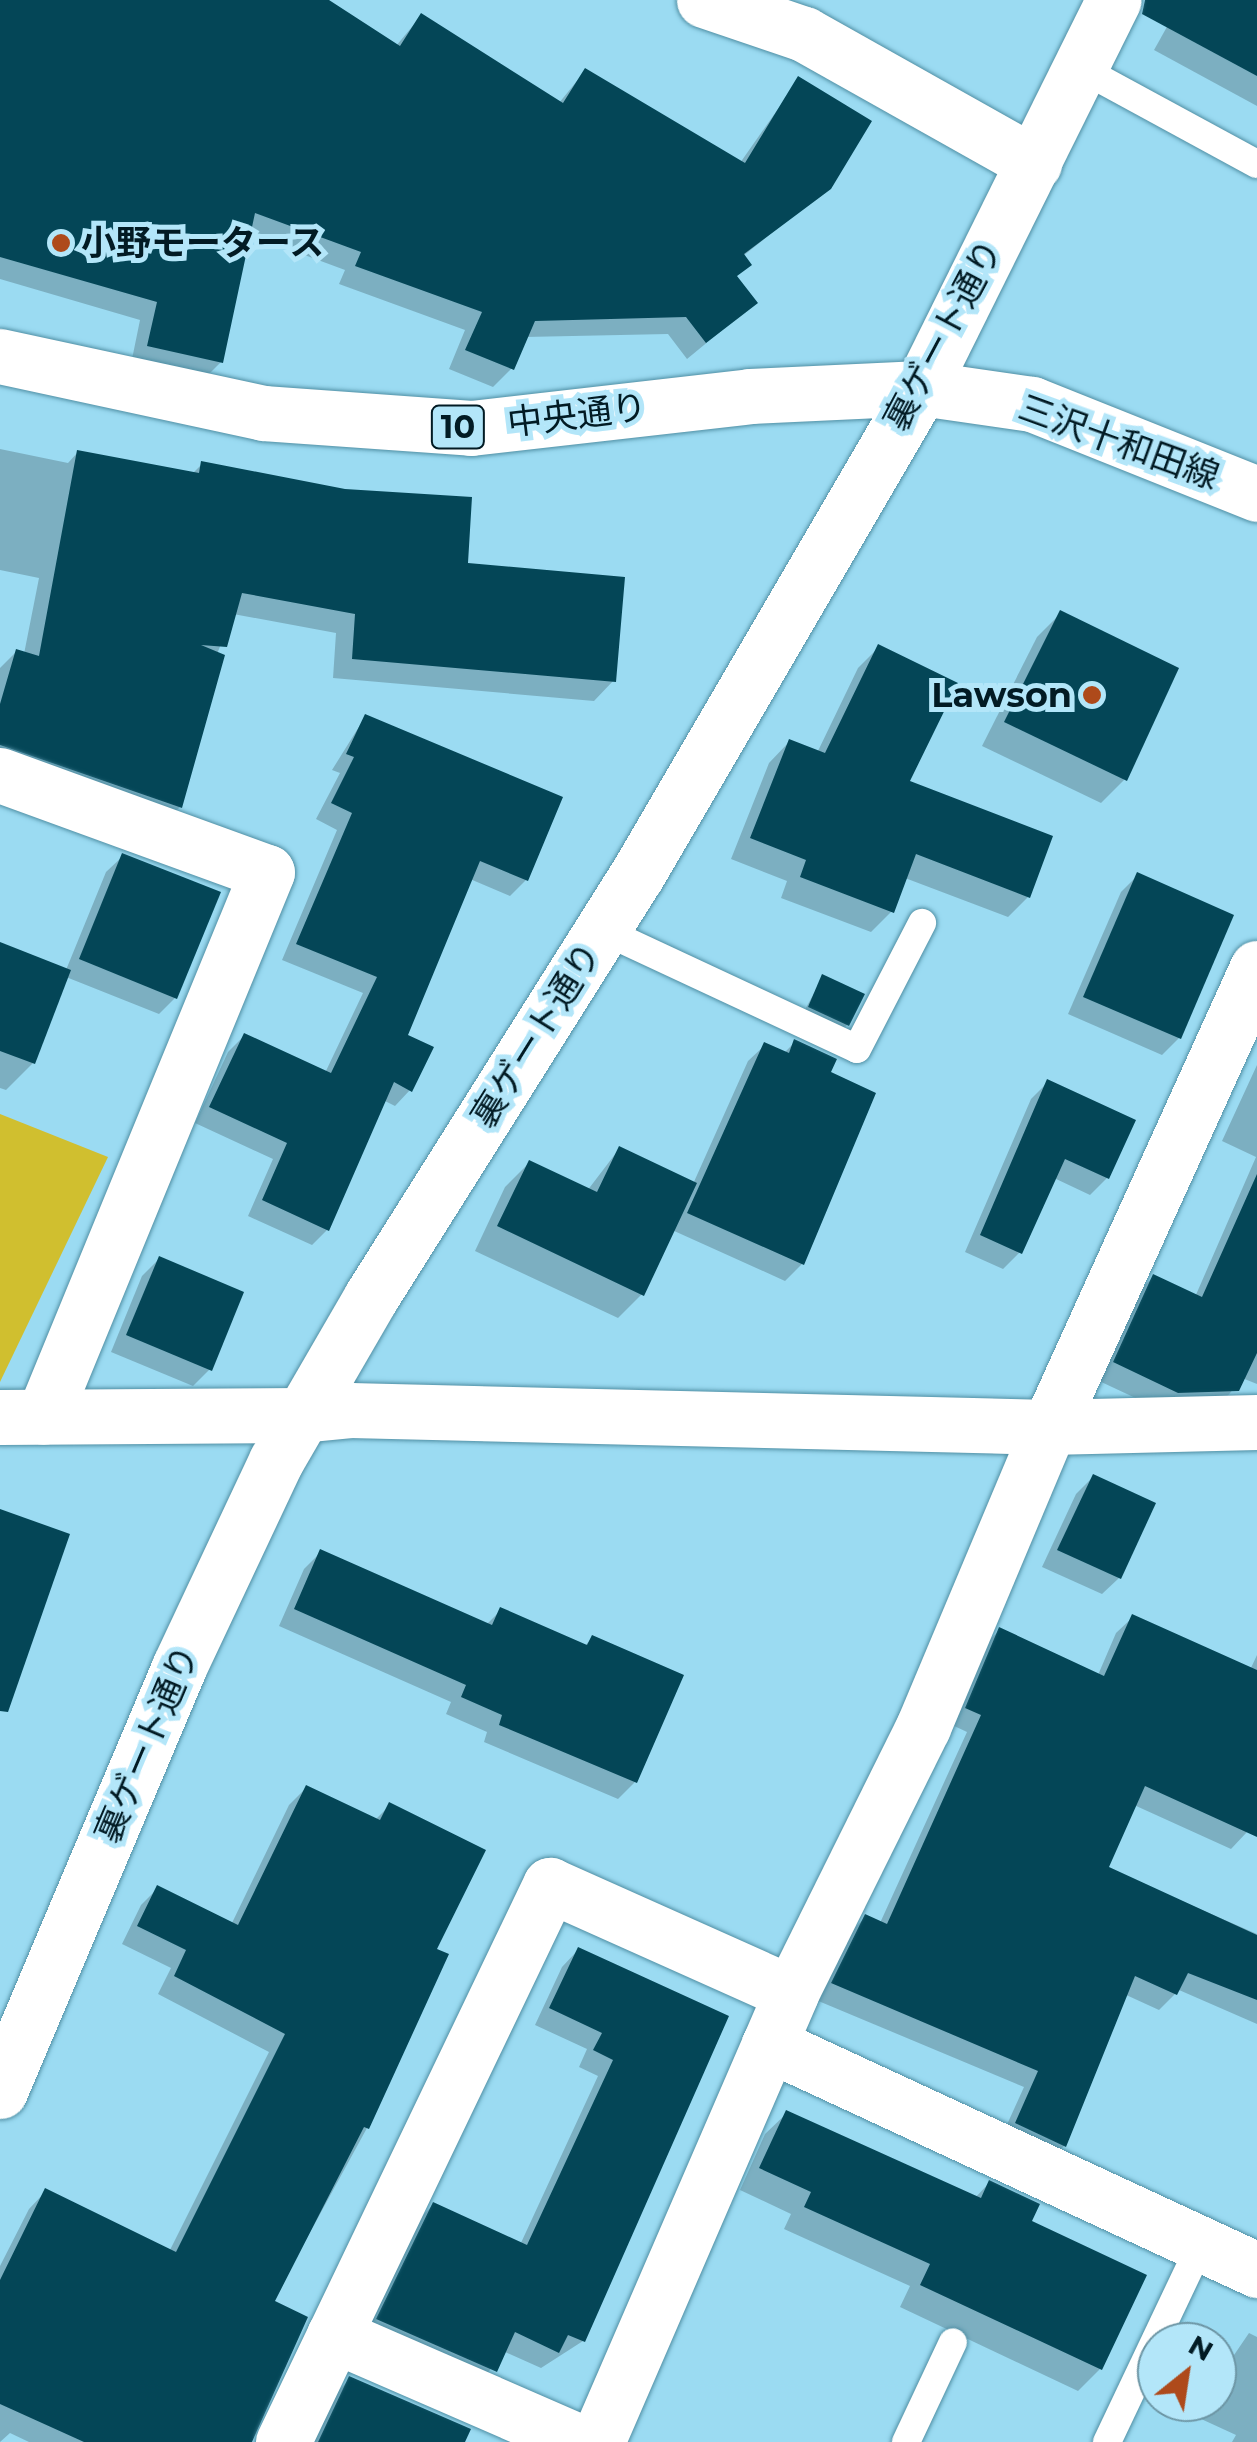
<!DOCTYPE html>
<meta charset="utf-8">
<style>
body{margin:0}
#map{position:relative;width:1257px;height:2442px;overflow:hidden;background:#9bdbf2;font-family:Montserrat,"Noto Sans JP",sans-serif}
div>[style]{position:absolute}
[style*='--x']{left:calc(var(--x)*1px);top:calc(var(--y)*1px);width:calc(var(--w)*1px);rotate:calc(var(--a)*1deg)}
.green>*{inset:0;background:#d0bf2f}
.shadow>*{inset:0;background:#0003}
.building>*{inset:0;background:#044657}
.roads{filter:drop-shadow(0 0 2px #508fa4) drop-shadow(0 0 2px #508fa4)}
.service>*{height:28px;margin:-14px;padding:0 14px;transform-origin:14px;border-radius:14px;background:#fff}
.minor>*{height:55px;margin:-27.5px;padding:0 27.5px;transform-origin:27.5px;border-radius:27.5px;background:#fff}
.tertiary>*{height:55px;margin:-27.5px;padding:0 27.5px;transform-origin:27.5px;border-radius:27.5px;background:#fff}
.primary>*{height:55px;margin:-27.5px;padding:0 27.5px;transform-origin:27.5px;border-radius:27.5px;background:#fff}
.dots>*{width:28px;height:28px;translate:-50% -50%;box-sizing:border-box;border:5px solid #b3e6f9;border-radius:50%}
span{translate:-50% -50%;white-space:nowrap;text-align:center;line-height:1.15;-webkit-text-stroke:10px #b3e6f9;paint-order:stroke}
.shield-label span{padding:2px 8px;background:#b3e6f9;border:2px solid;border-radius:8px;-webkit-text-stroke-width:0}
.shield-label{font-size:32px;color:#021b24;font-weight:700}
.poi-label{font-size:35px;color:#021b24;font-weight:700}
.left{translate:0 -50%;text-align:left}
.right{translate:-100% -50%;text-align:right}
.street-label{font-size:35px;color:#021b24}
.north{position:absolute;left:1137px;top:2322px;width:100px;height:100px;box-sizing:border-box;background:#b3e6f9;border:2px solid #6c95a4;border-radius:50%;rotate:30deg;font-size:28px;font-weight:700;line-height:40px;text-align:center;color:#021b24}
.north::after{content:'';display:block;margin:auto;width:35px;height:45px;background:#ae4a1b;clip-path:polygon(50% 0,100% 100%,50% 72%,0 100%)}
</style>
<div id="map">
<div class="green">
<i style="clip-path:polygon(0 1114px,108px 1157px,0 1382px)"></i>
</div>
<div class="shadow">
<i style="clip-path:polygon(0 0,324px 0,396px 46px,421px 16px,559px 103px,585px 71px,740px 163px,799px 79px,829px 187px,743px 256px,735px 278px,755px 303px,687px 359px,668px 334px,525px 337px,511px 369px,493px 387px,449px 369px,465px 330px,339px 284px,345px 270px,248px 234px,221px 362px,203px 380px,131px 364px,140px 320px,0 279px)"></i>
<i style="clip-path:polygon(1182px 0,1257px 0,1257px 106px,1154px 50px)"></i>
<i style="clip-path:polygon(0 449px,68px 463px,78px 452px,192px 474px,202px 464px,466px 565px,614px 680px,594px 701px,333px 678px,336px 633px,233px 614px,217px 654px,180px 807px,160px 827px,0 768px,0 668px,16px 652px,24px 654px,39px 578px,0 570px)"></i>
<i style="clip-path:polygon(1061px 613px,1124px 780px,1101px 803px,982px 746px,1037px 637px)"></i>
<i style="clip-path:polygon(879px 647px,906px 783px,1028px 897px,1008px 917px,905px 878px,892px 911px,871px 932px,781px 898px,787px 881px,731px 859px,769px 763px,789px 742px,817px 753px,858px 668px)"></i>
<i style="clip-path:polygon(365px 717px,526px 880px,510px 896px,470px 879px,405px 1036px,410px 1090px,395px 1106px,383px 1100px,327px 1230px,312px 1245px,248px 1216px,273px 1159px,195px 1123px,228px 1052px,244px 1036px,325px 1073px,363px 993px,282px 960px,337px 830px,316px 819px,340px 773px,332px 770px)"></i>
<i style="clip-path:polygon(123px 856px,175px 998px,159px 1014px,66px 977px,33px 1063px,6px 1090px,0 1088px,0 945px,66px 970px,106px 872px)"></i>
<i style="clip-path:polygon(1138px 875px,1179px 1038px,1162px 1055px,1068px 1014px,1121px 892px)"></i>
<i style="clip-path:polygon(823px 977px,847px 1025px,839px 1033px,802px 1015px)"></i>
<i style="clip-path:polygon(795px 1042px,828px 1073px,802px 1264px,785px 1281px,672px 1230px,642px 1294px,618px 1318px,475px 1251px,505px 1187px,529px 1163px,587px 1191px,619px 1149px,693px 1184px,748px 1061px,765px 1045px,784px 1053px)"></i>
<i style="clip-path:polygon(1257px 1065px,1257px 1384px,1242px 1378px,1218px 1408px,1159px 1409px,1097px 1380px,1136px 1294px,1153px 1277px,1195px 1297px,1256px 1157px,1222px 1141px)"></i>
<i style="clip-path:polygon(1048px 1082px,1107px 1178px,1090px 1195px,1054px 1178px,1020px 1252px,1003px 1269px,965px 1252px,1031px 1099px)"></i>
<i style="clip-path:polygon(159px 1259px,210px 1369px,193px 1386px,111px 1352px,142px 1276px)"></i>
<i style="clip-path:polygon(1093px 1477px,1119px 1578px,1102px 1594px,1042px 1567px,1076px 1494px)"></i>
<i style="clip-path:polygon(321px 1552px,486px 1625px,501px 1610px,584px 1647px,592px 1638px,635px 1782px,618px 1799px,484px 1742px,487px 1732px,446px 1714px,451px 1702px,279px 1626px,304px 1569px)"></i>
<i style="clip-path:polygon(1133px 1617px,1250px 1670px,1257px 1655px,1257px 1811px,1247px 1832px,1231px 1849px,1134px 1805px,1106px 1868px,1257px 1934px,1257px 2024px,1179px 1990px,1159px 2010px,1124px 1994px,1064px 2146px,1047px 2162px,1000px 2140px,1024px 2087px,816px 2000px,849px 1933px,866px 1917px,880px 1923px,967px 1732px,950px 1724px,983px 1646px,1000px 1630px,1098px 1675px,1116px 1633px)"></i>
<i style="clip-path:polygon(306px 1788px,375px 1820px,390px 1805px,434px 1950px,367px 2128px,272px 2302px,222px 2442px,29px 2442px,10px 2433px,0 2442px,0 2266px,29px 2209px,46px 2191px,169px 2252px,269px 2052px,158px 1994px,171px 1968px,122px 1944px,141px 1905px,158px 1888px,231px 1925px,289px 1805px)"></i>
<i style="clip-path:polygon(578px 1950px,725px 2018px,583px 2341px,541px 2368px,503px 2351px,478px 2387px,362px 2336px,417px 2221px,433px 2205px,520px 2245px,598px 2076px,579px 2067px,587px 2049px,535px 2025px,562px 1967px)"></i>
<i style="clip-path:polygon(787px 2113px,975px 2198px,989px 2183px,1029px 2223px,1100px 2369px,1078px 2391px,900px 2307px,910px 2286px,784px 2229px,791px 2214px,740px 2190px,765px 2134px)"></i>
<i style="clip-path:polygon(1249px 2333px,1257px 2337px,1257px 2442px,1232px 2442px,1236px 2435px,1199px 2418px,1206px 2402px,1217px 2402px,1217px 2380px)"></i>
<i style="clip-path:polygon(350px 2379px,462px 2442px,312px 2442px,332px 2397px)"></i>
</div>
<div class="building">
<i style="clip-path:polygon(0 0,329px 0,400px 46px,421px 13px,563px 103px,585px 68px,745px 163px,798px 76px,872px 121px,831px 189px,744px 254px,752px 265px,737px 276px,758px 303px,706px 343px,686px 317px,535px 321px,514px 370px,465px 350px,482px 312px,355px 266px,361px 252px,255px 213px,223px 363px,147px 346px,157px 302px,0 257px)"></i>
<i style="clip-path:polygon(1145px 0,1257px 0,1257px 76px,1142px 14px)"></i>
<i style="clip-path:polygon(77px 450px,199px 473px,201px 461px,345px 489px,472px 497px,468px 563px,625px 577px,616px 682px,352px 659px,355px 614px,242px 593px,227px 647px,201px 645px,225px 655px,182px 808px,0 745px,0 704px,16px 649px,39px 656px)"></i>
<i style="clip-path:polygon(1060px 610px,1179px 668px,1127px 781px,1004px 722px)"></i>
<i style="clip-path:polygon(878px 644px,958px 683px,910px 781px,1053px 836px,1030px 898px,916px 854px,894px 913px,800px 877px,806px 860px,750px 838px,789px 739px,825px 753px)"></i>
<i style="clip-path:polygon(365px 714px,563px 797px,528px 881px,480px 861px,408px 1035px,434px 1047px,412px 1092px,394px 1082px,329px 1231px,262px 1200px,287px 1143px,209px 1107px,244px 1033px,331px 1073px,377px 977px,296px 944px,352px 813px,331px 803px,354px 757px,346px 754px)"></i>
<i style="clip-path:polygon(122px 853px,221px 892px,177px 999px,79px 959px)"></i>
<i style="clip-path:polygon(1137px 872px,1234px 915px,1181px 1039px,1083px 997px)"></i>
<i style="clip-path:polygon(0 942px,71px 970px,35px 1064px,0 1051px)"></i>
<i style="clip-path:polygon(822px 974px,865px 994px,849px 1026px,808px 1007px)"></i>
<i style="clip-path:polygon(794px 1039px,837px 1059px,831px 1072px,876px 1093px,804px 1265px,687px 1213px,764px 1042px,789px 1053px)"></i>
<i style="clip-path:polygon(1047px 1079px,1136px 1120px,1109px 1179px,1065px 1159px,1022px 1254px,980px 1235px)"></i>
<i style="clip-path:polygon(619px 1146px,697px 1183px,644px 1296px,497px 1226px,529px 1160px,597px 1192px)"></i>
<i style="clip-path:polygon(1257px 1174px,1257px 1353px,1239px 1391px,1178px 1393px,1113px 1362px,1153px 1274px,1202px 1297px)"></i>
<i style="clip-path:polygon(159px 1256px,244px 1292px,212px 1371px,126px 1335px)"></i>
<i style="clip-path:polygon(1093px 1474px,1156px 1503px,1121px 1579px,1057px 1550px)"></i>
<i style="clip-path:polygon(0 1509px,70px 1534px,8px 1712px,0 1711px)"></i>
<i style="clip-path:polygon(320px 1549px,492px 1625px,500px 1607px,587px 1645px,592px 1635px,684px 1675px,637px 1783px,499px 1725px,502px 1715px,461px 1697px,466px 1685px,294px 1609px)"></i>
<i style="clip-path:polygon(1132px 1614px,1257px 1670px,1257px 1837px,1145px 1786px,1109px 1867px,1257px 1935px,1257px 2000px,1188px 1973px,1177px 1995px,1135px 1976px,1066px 2147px,1015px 2123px,1038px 2071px,831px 1983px,865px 1914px,887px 1924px,981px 1715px,965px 1708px,999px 1627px,1104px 1676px)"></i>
<i style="clip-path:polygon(306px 1785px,380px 1820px,389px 1802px,486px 1850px,437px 1949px,449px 1954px,369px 2129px,364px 2127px,275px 2301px,308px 2317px,252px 2442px,84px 2442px,0 2404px,0 2280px,45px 2188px,176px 2252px,285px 2034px,174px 1976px,186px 1950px,137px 1926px,157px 1885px,238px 1925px)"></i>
<i style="clip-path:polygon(578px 1947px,729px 2016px,585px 2342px,568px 2335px,559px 2353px,515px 2332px,497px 2372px,376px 2319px,433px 2202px,527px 2245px,613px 2060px,593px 2050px,602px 2033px,549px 2008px)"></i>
<i style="clip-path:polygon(786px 2110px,981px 2198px,989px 2180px,1040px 2204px,1032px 2221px,1147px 2275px,1102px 2370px,920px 2285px,930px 2264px,804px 2207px,811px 2192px,759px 2168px)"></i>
<i style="clip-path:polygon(349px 2376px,471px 2429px,465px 2442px,318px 2442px)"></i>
</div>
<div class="roads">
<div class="service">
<i style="--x:1080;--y:68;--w:201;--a:28.5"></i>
<i style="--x:602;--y:930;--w:281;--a:25"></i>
<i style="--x:857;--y:1049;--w:142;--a:-62.7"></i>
<i style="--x:906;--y:2442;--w:110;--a:-64.8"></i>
<i style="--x:1107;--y:2442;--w:219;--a:-64.6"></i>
</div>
<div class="minor">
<i style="--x:704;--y:0;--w:106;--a:18.8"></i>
<i style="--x:804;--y:34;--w:264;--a:29.3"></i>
<i style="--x:0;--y:775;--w:284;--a:20"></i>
<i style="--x:267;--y:872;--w:589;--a:112.34"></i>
<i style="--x:301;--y:1415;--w:49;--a:-5.8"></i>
<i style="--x:350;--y:1410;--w:699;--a:1.39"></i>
<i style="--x:1049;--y:1427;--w:208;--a:-1.4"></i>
<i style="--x:769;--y:2044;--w:538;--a:24.85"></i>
<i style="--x:334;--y:2335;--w:268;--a:23.5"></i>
<i style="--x:283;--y:2442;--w:618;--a:-64.39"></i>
<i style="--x:550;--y:1885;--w:264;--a:24.1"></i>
<i style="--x:597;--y:2442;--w:489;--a:-66.6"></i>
<i style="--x:791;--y:1993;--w:297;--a:-63.6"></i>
<i style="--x:923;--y:1727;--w:325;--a:-67.2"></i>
<i style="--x:1049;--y:1427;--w:504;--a:-65.62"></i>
</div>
<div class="tertiary">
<i style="--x:0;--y:1417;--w:301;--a:-0.4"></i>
<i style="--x:0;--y:2091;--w:460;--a:-67.1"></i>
<i style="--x:179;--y:1667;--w:228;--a:-64.8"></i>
<i style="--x:276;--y:1461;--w:190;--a:-59.9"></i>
<i style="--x:371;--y:1297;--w:499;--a:-57.8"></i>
<i style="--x:637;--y:875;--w:564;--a:-59.75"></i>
<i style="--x:921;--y:388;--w:433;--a:-63.6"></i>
</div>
<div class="primary">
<i style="--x:0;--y:356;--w:269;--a:12.2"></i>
<i style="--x:263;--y:413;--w:209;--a:4.1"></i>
<i style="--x:471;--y:428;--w:281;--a:-6.5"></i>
<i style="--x:750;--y:396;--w:171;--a:-2.7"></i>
<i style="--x:921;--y:388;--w:112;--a:8.2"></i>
<i style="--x:1032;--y:404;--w:242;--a:21.8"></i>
</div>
</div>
<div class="dots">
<i style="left:61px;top:243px;background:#ae4a1b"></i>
<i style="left:1092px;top:695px;background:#ae4a1b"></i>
</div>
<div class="shield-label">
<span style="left:458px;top:427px">10</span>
</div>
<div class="poi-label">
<span class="left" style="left:81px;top:243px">小野モータース</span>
<span class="right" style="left:1072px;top:695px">Lawson</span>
</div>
<div class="street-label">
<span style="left:943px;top:335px;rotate:-62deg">裏ゲート通り</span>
<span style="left:577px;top:415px;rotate:-7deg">中央通り</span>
<span style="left:1119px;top:442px;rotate:20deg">三沢十和田線</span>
<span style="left:536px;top:1035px;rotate:-58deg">裏ゲート通り</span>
<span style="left:147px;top:1744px;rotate:-67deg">裏ゲート通り</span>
</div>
<div class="north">N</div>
</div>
